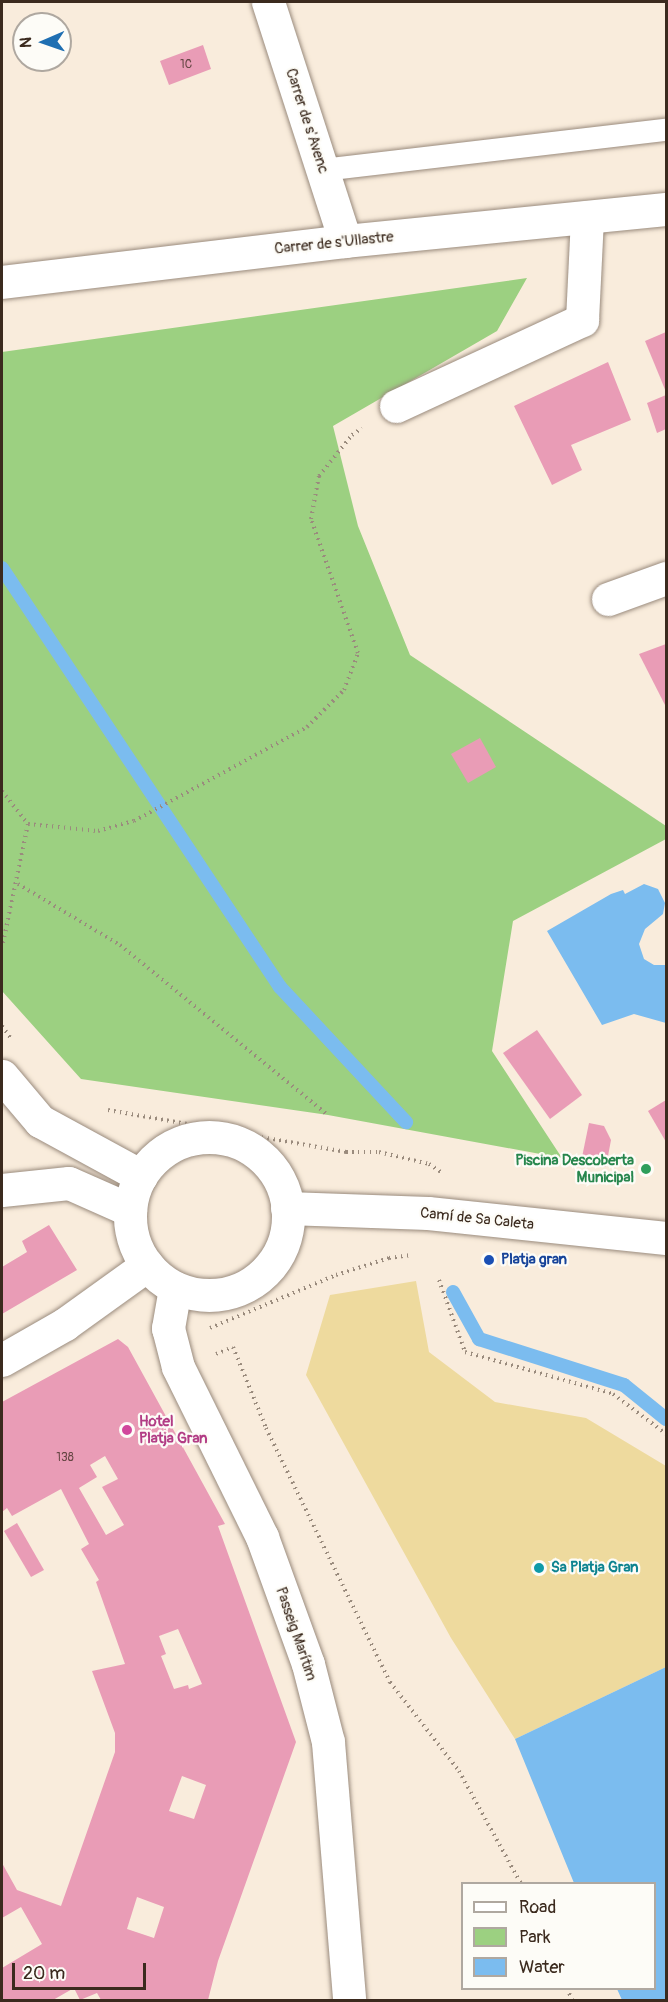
<!DOCTYPE html>
<meta charset="utf-8">
<style>
body{margin:0}
#map{position:relative;width:668px;height:2002px;overflow:hidden;background:#f9ecdc;font-family:Pangolin,sans-serif}
div>[style]{position:absolute}
[style*='--x']{left:calc(var(--x)*1px);top:calc(var(--y)*1px);width:calc(var(--w)*1px);rotate:calc(var(--a)*1deg)}
.green>*{inset:0;background:#9cd081}
.sand>*{inset:0;background:#eeda9e}
.water>*{inset:0;background:#7bbcef}
.stream>*{height:14px;margin:-7px;padding:0 7px;transform-origin:7px;border-radius:7px;background:#7bbcef}
.building>*{inset:0;background:#e99cb6}
.path>*{height:4px;margin-top:-2px;transform-origin:0;background:repeating-linear-gradient(90deg,#9a8b7d 0 1.5px,transparent 0 6px)}
.roads{filter:drop-shadow(0 0 2px #9a8b7d) drop-shadow(0 0 2px #9a8b7d)}
.lane>*{height:22px;margin:-11px;padding:0 11px;transform-origin:11px;border-radius:11px;background:#fff}
.street>*{height:33px;margin:-16.5px;padding:0 16.5px;transform-origin:16.5px;border-radius:16.5px;background:#fff}
.street>.ring{margin:-16.5px;padding:0;box-sizing:content-box;background:none;border:33px solid #fff;border-radius:50%}
.secondary>*{height:33px;margin:-16.5px;padding:0 16.5px;transform-origin:16.5px;border-radius:16.5px;background:#fff}
.dots>*{width:16px;height:16px;translate:-50% -50%;box-sizing:border-box;border:3px solid #fdfcf7;border-radius:50%}
span{translate:-50% -50%;white-space:nowrap;text-align:center;line-height:1.15;-webkit-text-stroke:4.5px #fdfcf7;paint-order:stroke}
.number-label{font-size:12px;color:#664644}
.number-label span{-webkit-text-stroke-width:0}
.street-label{font-size:15px;color:#3b2a1e}
.leisure-label{font-size:15px;color:#27864d;font-weight:700}
.right{translate:-100% -50%;text-align:right}
.transit-label{font-size:15px;color:#164399;font-weight:700}
.left{translate:0 -50%;text-align:left}
.hotel-label{font-size:15px;color:#b23c85;font-weight:700}
.culture-label{font-size:15px;color:#0d838f;font-weight:700}
.frame{position:absolute;inset:0;border:3px solid #3b2a1e;pointer-events:none}
.legend{position:absolute;left:461px;top:1882px;width:195px;height:108px;box-sizing:border-box;background:#fdfcf7;border:2px solid #afa8a0;margin:0;padding:8px 10px;list-style:none;font-size:18px;color:#3b2a1e}
.legend li{display:flex;align-items:center;gap:12px;height:30px}
.legend b{width:30px;border:2px solid #afa8a0}
.north{position:absolute;left:12px;top:12px;width:60px;height:60px;box-sizing:border-box;background:#fdfcf7;border:2px solid #afa8a0;border-radius:50%;rotate:268deg;font-size:16px;font-weight:700;line-height:24px;text-align:center;color:#3b2a1e}
.north::after{content:'';display:block;margin:auto;width:21px;height:27px;background:#1f6fb2;clip-path:polygon(50% 0,100% 100%,50% 72%,0 100%)}
.scale{position:absolute;left:12px;top:1963px;width:134px;height:27px;box-sizing:border-box;border:3px solid #3b2a1e;border-top:0;padding-left:8px;font-size:18px;line-height:21px;white-space:nowrap;color:#3b2a1e;-webkit-text-stroke:4px #fdfcf7;paint-order:stroke}
</style>
<div id="map">
<div class="green">
<i style="clip-path:polygon(527px 278px,497px 331px,333px 426px,358px 526px,410px 655px,666px 826px,666px 839px,513px 921px,492px 1051px,562px 1158px,328px 1115px,81px 1079px,2px 991px,2px 352px)"></i>
</div>
<div class="sand">
<i style="clip-path:polygon(416px 1281px,429px 1352px,495px 1402px,586px 1418px,666px 1466px,666px 1667px,515px 1739px,451px 1638px,306px 1375px,330px 1295px)"></i>
</div>
<div class="water">
<i style="clip-path:polygon(644px 884px,658px 889px,665px 903px,663px 914px,645px 929px,639px 944px,644px 959px,654px 965px,666px 965px,666px 1023px,634px 1014px,602px 1025px,547px 931px,611px 894px,623px 890px,625px 894px)"></i>
<i style="clip-path:polygon(666px 1667px,666px 2000px,622px 2000px,617px 1989px,654px 1988px,654px 1884px,574px 1883px,515px 1739px)"></i>
</div>
<div class="stream">
<i style="--x:2;--y:568;--w:503;--a:56.44"></i>
<i style="--x:280;--y:987;--w:185;--a:47"></i>
<i style="--x:453;--y:1292;--w:54;--a:61"></i>
<i style="--x:479;--y:1339;--w:152;--a:17.6"></i>
<i style="--x:624;--y:1385;--w:54;--a:39"></i>
</div>
<div class="building">
<i style="clip-path:polygon(203px 45px,211px 69px,169px 85px,160px 61px)"></i>
<i style="clip-path:polygon(666px 332px,666px 392px,645px 341px)"></i>
<i style="clip-path:polygon(608px 362px,631px 420px,571px 445px,582px 470px,552px 485px,514px 406px)"></i>
<i style="clip-path:polygon(666px 395px,666px 429px,657px 433px,647px 403px)"></i>
<i style="clip-path:polygon(666px 644px,666px 707px,639px 654px)"></i>
<i style="clip-path:polygon(480px 738px,496px 767px,468px 783px,451px 754px)"></i>
<i style="clip-path:polygon(537px 1030px,582px 1095px,550px 1119px,503px 1053px)"></i>
<i style="clip-path:polygon(666px 1100px,666px 1142px,648px 1111px)"></i>
<i style="clip-path:polygon(589px 1123px,604px 1126px,611px 1140px,606px 1167px,581px 1162px)"></i>
<i style="clip-path:polygon(49px 1225px,77px 1270px,2px 1314px,2px 1267px,27px 1252px,22px 1241px)"></i>
<i style="clip-path:polygon(evenodd,118px 1339px,128px 1347px,225px 1524px,218px 1526px,296px 1742px,218px 1961px,208px 2000px,101px 2000px,97px 1993px,80px 2000px,74px 1988px,53px 2000px,2px 2000px,2px 1968px,42px 1944px,21px 1907px,2px 1918px,2px 1863px,17px 1890px,61px 1906px,115px 1752px,115px 1733px,92px 1671px,125px 1664px,96px 1582px,99px 1580px,81px 1549px,89px 1544px,61px 1489px,12px 1516px,7px 1508px,2px 1512px,2px 1402px,118px 1339px,105px 1456px,118px 1479px,102px 1487px,124px 1525px,106px 1535px,79px 1488px,97px 1477px,90px 1465px,105px 1456px,118px 1339px,178px 1629px,202px 1684px,189px 1689px,188px 1685px,174px 1689px,161px 1656px,166px 1654px,159px 1636px,178px 1629px,118px 1339px,182px 1776px,206px 1785px,194px 1819px,169px 1811px,182px 1776px,118px 1339px,137px 1897px,164px 1907px,154px 1938px,127px 1929px,137px 1897px)"></i>
<i style="clip-path:polygon(17px 1523px,44px 1570px,31px 1577px,4px 1531px)"></i>
</div>
<div class="path">
<i style="--x:2;--y:791;--w:42;--a:51.8"></i>
<i style="--x:28;--y:824;--w:126;--a:101.9"></i>
<i style="--x:28;--y:824;--w:70;--a:5.7"></i>
<i style="--x:98;--y:831;--w:37;--a:-16"></i>
<i style="--x:134;--y:821;--w:197;--a:-28.5"></i>
<i style="--x:307;--y:727;--w:52;--a:-45"></i>
<i style="--x:344;--y:690;--w:40;--a:-69"></i>
<i style="--x:358;--y:653;--w:142;--a:-109.3"></i>
<i style="--x:311;--y:519;--w:44;--a:-79.5"></i>
<i style="--x:319;--y:476;--w:53;--a:-51.2"></i>
<i style="--x:352;--y:435;--w:12;--a:-35"></i>
<i style="--x:18;--y:884;--w:119;--a:30.9"></i>
<i style="--x:120;--y:945;--w:269;--a:39.3"></i>
<i style="--x:2;--y:1026;--w:14;--a:54"></i>
<i style="--x:108;--y:1110;--w:242;--a:10"></i>
<i style="--x:346;--y:1152;--w:33;--a:0"></i>
<i style="--x:379;--y:1152;--w:51;--a:13.5"></i>
<i style="--x:429;--y:1164;--w:14;--a:34"></i>
<i style="--x:439;--y:1280;--w:77;--a:70.1"></i>
<i style="--x:465;--y:1352;--w:154;--a:15.8"></i>
<i style="--x:613;--y:1394;--w:66;--a:37"></i>
<i style="--x:210;--y:1328;--w:137;--a:-22.8"></i>
<i style="--x:336;--y:1275;--w:56;--a:-17.8"></i>
<i style="--x:389;--y:1258;--w:22;--a:-8"></i>
<i style="--x:216;--y:1354;--w:18;--a:-22"></i>
<i style="--x:233;--y:1347;--w:87;--a:67.8"></i>
<i style="--x:266;--y:1428;--w:283;--a:64"></i>
<i style="--x:390;--y:1682;--w:113;--a:52.2"></i>
<i style="--x:459;--y:1771;--w:129;--a:61.2"></i>
<i style="--x:567;--y:1988;--w:13;--a:67"></i>
</div>
<div class="roads">
<div class="lane">
<i style="--x:323;--y:170;--w:345;--a:-6.7"></i>
</div>
<div class="street">
<i style="--x:268;--y:2;--w:251;--a:72.1"></i>
<i style="--x:396;--y:406;--w:205;--a:-24.8"></i>
<i style="--x:582;--y:320;--w:103;--a:-87.2"></i>
<i style="--x:608;--y:599;--w:62;--a:-19.9"></i>
<i style="--x:2;--y:1076;--w:59;--a:49.8"></i>
<i style="--x:40;--y:1121;--w:115;--a:28.6"></i>
<i class="ring" style="left:130px;top:1137px;width:125px;height:125px"></i>
<i style="--x:2;--y:1190;--w:67;--a:-6"></i>
<i style="--x:69;--y:1183;--w:67;--a:23.9"></i>
<i style="--x:287;--y:1208;--w:141;--a:2"></i>
<i style="--x:428;--y:1213;--w:239;--a:6"></i>
<i style="--x:175;--y:1288;--w:41;--a:99.9"></i>
<i style="--x:168;--y:1328;--w:40;--a:75.6"></i>
<i style="--x:178;--y:1367;--w:190;--a:63.7"></i>
<i style="--x:262;--y:1537;--w:135;--a:70.1"></i>
<i style="--x:308;--y:1664;--w:81;--a:75.6"></i>
<i style="--x:328;--y:1742;--w:259;--a:85.3"></i>
<i style="--x:2;--y:1360;--w:73;--a:-29.7"></i>
<i style="--x:65;--y:1324;--w:101;--a:-35.7"></i>
</div>
<div class="secondary">
<i style="--x:2;--y:282;--w:345;--a:-6.8"></i>
<i style="--x:345;--y:241;--w:323;--a:-5.7"></i>
</div>
</div>
<div class="dots">
<i style="left:646px;top:1169px;background:#2e9e5b"></i>
<i style="left:489px;top:1260px;background:#1a4fb4"></i>
<i style="left:127px;top:1430px;background:#d1479c"></i>
<i style="left:539px;top:1568px;background:#0f9aa8"></i>
</div>
<div class="number-label">
<span style="left:186px;top:65px">1C</span>
<span style="left:65px;top:1458px">138</span>
</div>
<div class="street-label">
<span style="left:307px;top:121px;rotate:72deg">Carrer de s'Avenc</span>
<span style="left:334px;top:243px;rotate:-6deg">Carrer de s'Ullastre</span>
<span style="left:477px;top:1219px;rotate:6deg">Camí de Sa Caleta</span>
<span style="left:296px;top:1634px;rotate:71deg">Passeig Marítim</span>
</div>
<div class="leisure-label">
<span class="right" style="left:634px;top:1169px">Piscina Descoberta<br>Municipal</span>
</div>
<div class="transit-label">
<span class="left" style="left:501px;top:1260px">Platja gran</span>
</div>
<div class="hotel-label">
<span class="left" style="left:139px;top:1430px">Hotel<br>Platja Gran</span>
</div>
<div class="culture-label">
<span class="left" style="left:551px;top:1568px">Sa Platja Gran</span>
</div>
<div class="frame"></div>
<ul class="legend">
<li><b style="height:8px;background:#fff"></b>Road</li>
<li><b style="height:16px;background:#9cd081"></b>Park</li>
<li><b style="height:16px;background:#7bbcef"></b>Water</li>
</ul>
<div class="north">N</div>
<div class="scale">20 m</div>
</div>
